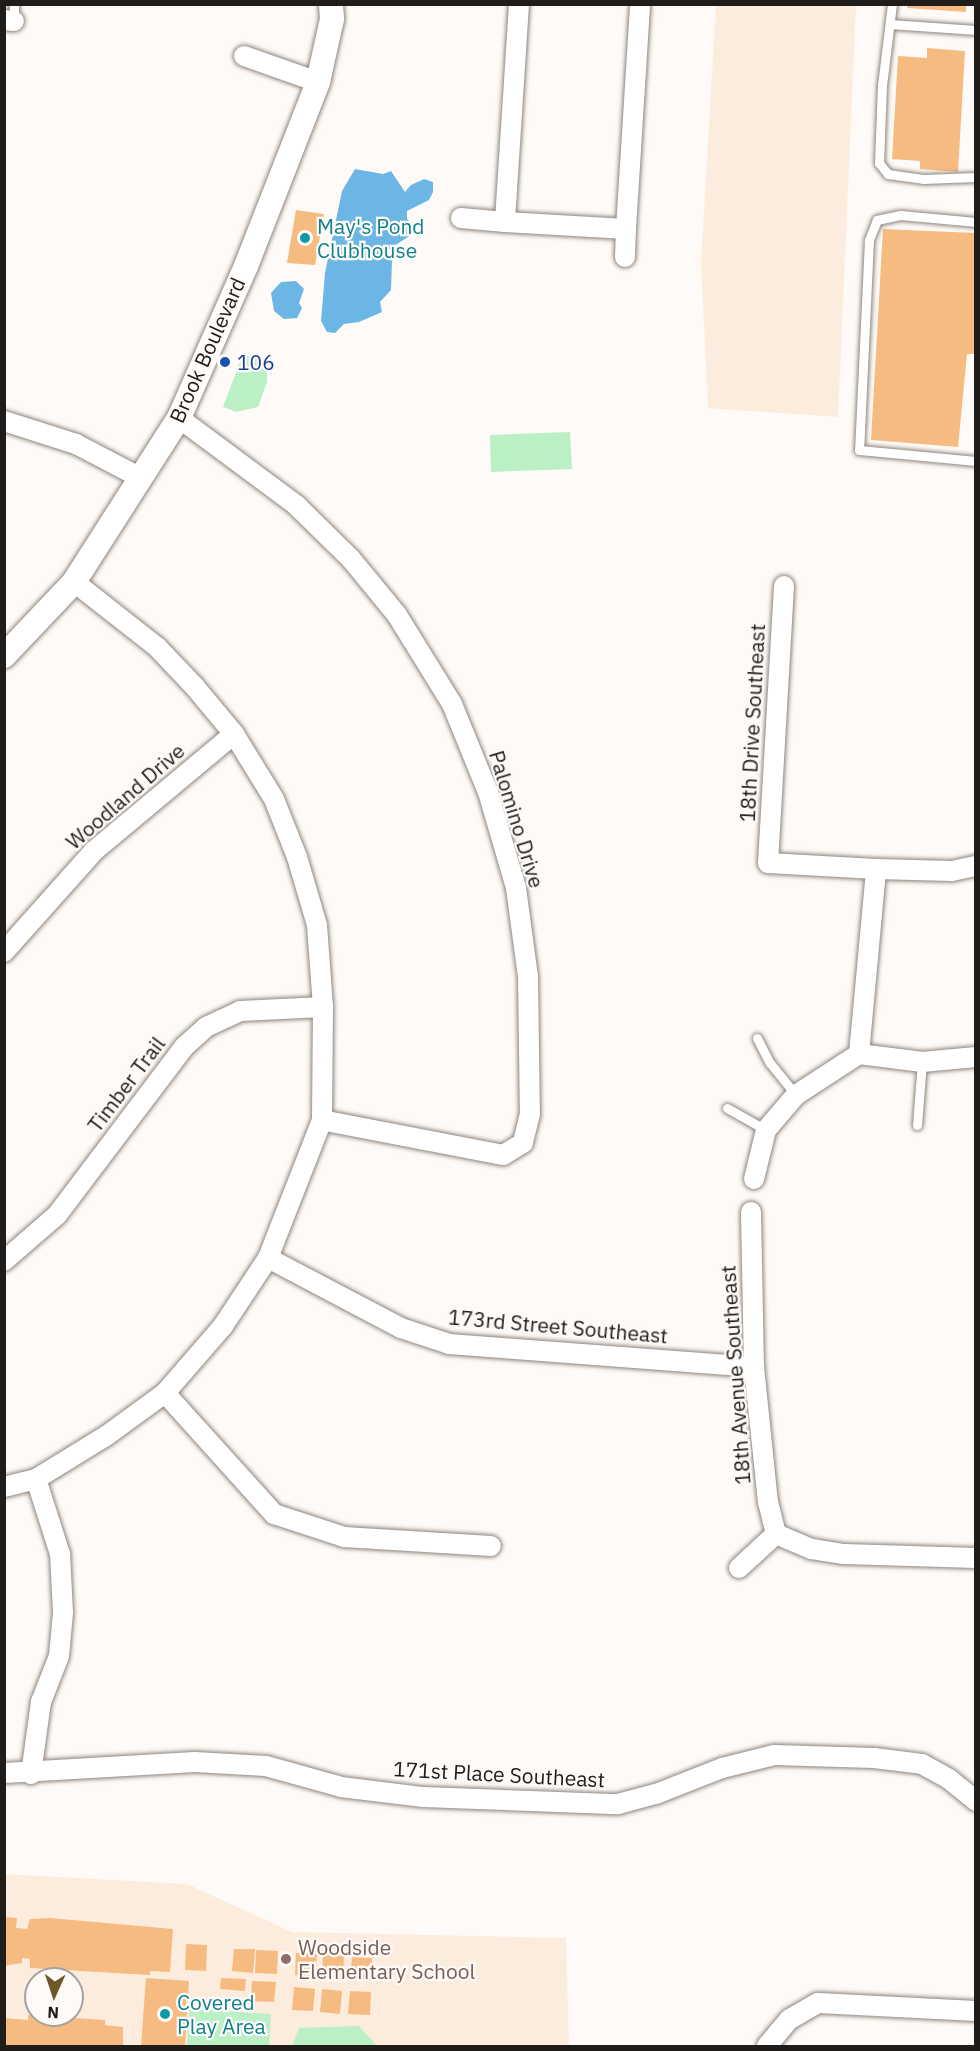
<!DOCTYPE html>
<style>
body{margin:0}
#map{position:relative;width:980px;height:2051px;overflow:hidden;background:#fefaf7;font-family:"IBM Plex Sans",sans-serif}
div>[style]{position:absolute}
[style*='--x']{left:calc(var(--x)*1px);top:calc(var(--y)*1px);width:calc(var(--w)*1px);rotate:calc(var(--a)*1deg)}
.built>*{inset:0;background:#fcecdd}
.green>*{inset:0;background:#bbefc5}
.water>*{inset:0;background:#6cb6e6}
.building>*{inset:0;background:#f6bb81}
.roads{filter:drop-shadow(0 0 2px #8e857d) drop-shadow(0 0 2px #8e857d)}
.service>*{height:9px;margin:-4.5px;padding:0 4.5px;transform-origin:4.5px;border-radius:4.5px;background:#fff}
.minor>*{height:20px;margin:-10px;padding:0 10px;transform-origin:10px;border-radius:10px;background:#fff}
.tertiary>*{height:24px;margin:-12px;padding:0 12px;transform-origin:12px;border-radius:12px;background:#fff}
.dots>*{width:16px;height:16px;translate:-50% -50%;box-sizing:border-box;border:3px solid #fefaf7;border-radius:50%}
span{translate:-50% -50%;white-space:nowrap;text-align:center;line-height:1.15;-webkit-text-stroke:4.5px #fefaf7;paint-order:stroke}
.culture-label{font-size:21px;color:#0d838f}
.left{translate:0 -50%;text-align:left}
.street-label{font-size:21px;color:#1f1c19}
.transit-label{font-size:21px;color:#164399}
.education-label{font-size:21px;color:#785e54}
.frame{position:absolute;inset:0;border:6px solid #1f1c19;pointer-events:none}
.north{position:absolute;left:24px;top:1967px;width:60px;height:60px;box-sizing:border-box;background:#fefaf7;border:2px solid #a5a19e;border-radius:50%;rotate:183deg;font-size:16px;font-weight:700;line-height:24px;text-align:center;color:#1f1c19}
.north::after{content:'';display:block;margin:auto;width:21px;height:27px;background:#6e5828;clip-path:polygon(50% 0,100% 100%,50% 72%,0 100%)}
</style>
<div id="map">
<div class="built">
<i style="clip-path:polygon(716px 5px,856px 5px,838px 417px,708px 408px,701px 263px)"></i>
<i style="clip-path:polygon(evenodd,4px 1874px,187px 1884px,292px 1932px,566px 1938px,569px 2046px,5px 2046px,4px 1874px,36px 1979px,72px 1979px,72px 2015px,36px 2015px,36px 1979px)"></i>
</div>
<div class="green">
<i style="clip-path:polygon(243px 354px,267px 364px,267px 382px,258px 407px,236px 412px,223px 407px)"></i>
<i style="clip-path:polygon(570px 432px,572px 469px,491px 472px,490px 435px)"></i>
<i style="clip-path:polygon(189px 2009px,271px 2014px,269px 2046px,187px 2046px)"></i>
<i style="clip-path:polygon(359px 2026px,377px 2046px,292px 2046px,299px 2028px)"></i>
</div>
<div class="water">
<i style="clip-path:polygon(355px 169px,383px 174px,391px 171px,405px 192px,411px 185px,424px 179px,433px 182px,433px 192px,429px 200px,407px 211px,407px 219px,412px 224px,411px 235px,388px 250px,392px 261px,391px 290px,380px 302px,382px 312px,359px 322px,344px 324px,335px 333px,327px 332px,321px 321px,325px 273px,342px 191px)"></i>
<i style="clip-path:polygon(296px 281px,304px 289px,299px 303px,302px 308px,297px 318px,284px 319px,274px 311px,271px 293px,281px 282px)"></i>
</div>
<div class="building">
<i style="clip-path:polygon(908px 4px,966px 4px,966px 12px,907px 8px)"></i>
<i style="clip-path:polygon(927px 48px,965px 51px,958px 172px,920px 169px,920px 161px,892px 159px,898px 56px,927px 58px)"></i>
<i style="clip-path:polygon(296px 210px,324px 214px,315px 265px,287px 263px)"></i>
<i style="clip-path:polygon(883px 229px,975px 233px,976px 354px,967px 354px,958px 447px,871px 440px)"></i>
<i style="clip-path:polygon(4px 1917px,17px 1918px,16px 1928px,27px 1929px,30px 1919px,50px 1918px,173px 1929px,170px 1972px,150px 1971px,150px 1975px,30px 1968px,30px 1959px,22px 1958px,22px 1963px,4px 1966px)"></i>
<i style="clip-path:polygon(186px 1944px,207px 1945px,206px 1971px,185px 1970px)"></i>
<i style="clip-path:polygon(234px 1949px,255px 1949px,253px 1973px,232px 1971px)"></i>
<i style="clip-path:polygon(256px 1950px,278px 1951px,277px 1974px,255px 1973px)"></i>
<i style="clip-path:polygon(296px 1953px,317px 1954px,315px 1977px,295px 1975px)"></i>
<i style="clip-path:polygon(323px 1955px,344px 1956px,343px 1978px,322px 1977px)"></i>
<i style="clip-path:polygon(352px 1957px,372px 1958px,371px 1980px,350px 1980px)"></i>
<i style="clip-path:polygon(146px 1978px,189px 1981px,185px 2046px,141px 2046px)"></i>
<i style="clip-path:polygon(221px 1978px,246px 1979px,245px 1991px,220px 1989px)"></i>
<i style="clip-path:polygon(252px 1981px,276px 1982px,274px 2002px,251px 2001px)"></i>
<i style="clip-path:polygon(294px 1987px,315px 1989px,313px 2011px,292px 2010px)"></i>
<i style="clip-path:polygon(322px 1989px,342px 1991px,340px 2014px,320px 2012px)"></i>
<i style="clip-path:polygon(350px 1991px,371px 1992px,370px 2015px,348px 2014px)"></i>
<i style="clip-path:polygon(28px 2015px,105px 2020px,105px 2025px,123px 2027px,123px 2046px,4px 2046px,4px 2018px,28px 2020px)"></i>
</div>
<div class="roads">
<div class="service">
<i style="--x:14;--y:4;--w:17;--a:90"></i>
<i style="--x:892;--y:4;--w:82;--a:97"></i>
<i style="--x:882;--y:85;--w:78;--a:92.2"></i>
<i style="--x:879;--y:163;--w:14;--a:51"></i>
<i style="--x:888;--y:174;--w:35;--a:8"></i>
<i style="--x:923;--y:179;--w:53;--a:-2.2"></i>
<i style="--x:890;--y:24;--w:86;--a:4"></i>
<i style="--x:976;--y:222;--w:76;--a:-174.7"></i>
<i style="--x:900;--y:215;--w:24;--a:168"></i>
<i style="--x:877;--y:220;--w:22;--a:112"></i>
<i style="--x:869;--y:240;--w:210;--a:92.7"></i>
<i style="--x:859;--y:450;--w:118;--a:5.4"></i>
<i style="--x:757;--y:1038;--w:28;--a:63"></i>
<i style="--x:770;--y:1063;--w:41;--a:50.9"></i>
<i style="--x:727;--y:1108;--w:45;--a:29.4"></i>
<i style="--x:917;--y:1125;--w:63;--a:-85.5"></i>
</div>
<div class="minor">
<i style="--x:519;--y:4;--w:218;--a:93.7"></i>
<i style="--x:505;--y:222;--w:121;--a:3.3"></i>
<i style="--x:626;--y:229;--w:225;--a:-86.4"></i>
<i style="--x:4;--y:20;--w:10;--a:6"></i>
<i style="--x:244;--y:56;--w:78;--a:19.4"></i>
<i style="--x:461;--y:218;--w:44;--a:5.2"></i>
<i style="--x:625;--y:257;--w:28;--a:-88"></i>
<i style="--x:179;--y:418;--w:146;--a:36.6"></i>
<i style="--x:296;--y:505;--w:77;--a:44.5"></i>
<i style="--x:351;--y:559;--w:72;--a:50.6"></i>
<i style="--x:397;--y:615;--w:105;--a:58.3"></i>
<i style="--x:452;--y:704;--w:95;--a:67.8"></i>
<i style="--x:488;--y:792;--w:100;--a:73.7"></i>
<i style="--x:516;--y:888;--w:90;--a:82.3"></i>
<i style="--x:528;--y:977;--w:137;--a:89.2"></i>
<i style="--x:530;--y:1114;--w:30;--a:104"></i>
<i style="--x:523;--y:1143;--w:23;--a:149"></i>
<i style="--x:503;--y:1155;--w:184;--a:-169.1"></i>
<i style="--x:4;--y:421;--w:76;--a:17.7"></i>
<i style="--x:76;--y:444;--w:73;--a:27.6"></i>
<i style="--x:784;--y:586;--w:277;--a:93.3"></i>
<i style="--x:768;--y:863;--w:108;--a:3.2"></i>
<i style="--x:876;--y:869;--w:76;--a:1.5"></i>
<i style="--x:952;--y:871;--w:25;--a:-12"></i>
<i style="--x:4;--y:952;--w:135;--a:-48.3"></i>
<i style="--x:94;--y:851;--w:182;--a:-39.9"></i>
<i style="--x:859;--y:1054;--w:186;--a:-84.7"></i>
<i style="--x:859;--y:1054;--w:64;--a:7.2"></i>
<i style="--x:922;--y:1062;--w:54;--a:-5.3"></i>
<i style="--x:754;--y:1179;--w:50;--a:-76.2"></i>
<i style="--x:766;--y:1130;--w:46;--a:-49.4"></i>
<i style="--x:796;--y:1095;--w:75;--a:-33.1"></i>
<i style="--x:751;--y:1212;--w:155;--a:88.9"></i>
<i style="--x:754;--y:1367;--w:136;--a:84.1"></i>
<i style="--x:768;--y:1502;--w:33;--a:76"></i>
<i style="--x:268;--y:1258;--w:150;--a:27.8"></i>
<i style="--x:401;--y:1328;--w:51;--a:18.4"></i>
<i style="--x:449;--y:1344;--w:306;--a:4.3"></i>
<i style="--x:4;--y:1261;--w:70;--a:-41"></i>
<i style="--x:57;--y:1215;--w:211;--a:-52.9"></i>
<i style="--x:184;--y:1047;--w:30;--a:-42"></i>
<i style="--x:206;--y:1027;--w:38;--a:-25"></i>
<i style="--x:240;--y:1011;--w:83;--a:-2.8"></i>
<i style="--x:165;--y:1393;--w:163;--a:48"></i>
<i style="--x:274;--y:1514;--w:74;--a:18.2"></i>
<i style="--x:344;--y:1537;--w:147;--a:3.5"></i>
<i style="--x:4;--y:1487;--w:33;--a:-14"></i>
<i style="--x:36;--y:1479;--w:82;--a:-31.6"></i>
<i style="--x:106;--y:1436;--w:73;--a:-36.1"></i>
<i style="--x:165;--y:1393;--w:89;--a:-49.1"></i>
<i style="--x:223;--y:1326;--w:82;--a:-56.5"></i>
<i style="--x:268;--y:1258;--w:148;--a:-68.6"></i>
<i style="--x:322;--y:1120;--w:113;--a:-89.5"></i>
<i style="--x:323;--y:1007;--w:82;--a:-94.2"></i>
<i style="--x:317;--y:925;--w:71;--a:-106.4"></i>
<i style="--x:297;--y:857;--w:62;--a:-111.6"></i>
<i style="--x:274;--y:799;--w:76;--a:-121.6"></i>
<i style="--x:234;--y:734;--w:61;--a:-129.7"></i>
<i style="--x:195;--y:687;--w:55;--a:-133.5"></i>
<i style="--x:157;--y:647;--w:105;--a:-141.9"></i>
<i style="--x:739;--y:1568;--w:50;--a:-42.6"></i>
<i style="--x:776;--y:1534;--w:39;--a:23"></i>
<i style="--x:812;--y:1549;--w:32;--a:9"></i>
<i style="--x:844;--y:1554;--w:132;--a:1.7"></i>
<i style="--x:4;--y:1773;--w:191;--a:-3.3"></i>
<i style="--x:195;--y:1762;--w:71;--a:3.2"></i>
<i style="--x:266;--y:1766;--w:78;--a:15.6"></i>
<i style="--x:341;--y:1787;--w:83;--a:7"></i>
<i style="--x:423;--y:1797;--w:195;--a:2.1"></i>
<i style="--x:618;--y:1804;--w:39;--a:-15"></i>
<i style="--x:656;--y:1794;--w:71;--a:-21.5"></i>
<i style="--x:722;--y:1768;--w:54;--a:-14"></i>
<i style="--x:774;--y:1755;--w:100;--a:1.7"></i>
<i style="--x:874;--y:1758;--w:48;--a:7.1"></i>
<i style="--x:922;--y:1764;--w:31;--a:29"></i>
<i style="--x:949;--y:1779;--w:35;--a:39"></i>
<i style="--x:31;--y:1774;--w:73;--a:-82.1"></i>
<i style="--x:41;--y:1702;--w:49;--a:-68.6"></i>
<i style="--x:59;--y:1656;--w:43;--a:-84.7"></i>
<i style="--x:63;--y:1613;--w:59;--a:-92.9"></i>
<i style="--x:60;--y:1554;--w:79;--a:-107.7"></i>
<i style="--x:767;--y:2046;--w:35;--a:-50"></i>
<i style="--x:790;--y:2019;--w:32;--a:-30"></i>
<i style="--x:818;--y:2003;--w:158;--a:2.9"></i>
</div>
<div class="tertiary">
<i style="--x:4;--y:656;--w:102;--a:-46.6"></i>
<i style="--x:74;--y:582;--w:195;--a:-57.4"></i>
<i style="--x:179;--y:418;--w:166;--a:-66.2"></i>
<i style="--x:246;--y:266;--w:198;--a:-68.6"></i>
<i style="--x:318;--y:82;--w:65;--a:-77.5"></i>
<i style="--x:332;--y:19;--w:15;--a:-94"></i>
</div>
</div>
<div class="dots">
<i style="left:305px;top:238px;background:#0f9aa8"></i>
<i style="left:225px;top:362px;background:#1a4fb4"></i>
<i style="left:286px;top:1959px;background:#8d6e63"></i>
<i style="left:165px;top:2014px;background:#0f9aa8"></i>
</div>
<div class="culture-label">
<span class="left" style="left:317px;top:238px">May's Pond<br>Clubhouse</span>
<span class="left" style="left:177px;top:2014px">Covered<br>Play Area</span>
</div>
<div class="street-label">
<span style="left:207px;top:350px;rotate:-66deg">Brook Boulevard</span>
<span style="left:752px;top:723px;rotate:-87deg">18th Drive Southeast</span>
<span style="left:125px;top:796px;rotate:-41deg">Woodland Drive</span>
<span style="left:517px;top:819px;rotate:73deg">Palomino Drive</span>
<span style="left:126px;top:1084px;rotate:-53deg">Timber Trail</span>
<span style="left:558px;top:1326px;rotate:5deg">173rd Street Southeast</span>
<span style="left:735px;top:1375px;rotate:-94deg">18th Avenue Southeast</span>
<span style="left:499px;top:1774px;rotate:3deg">171st Place Southeast</span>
</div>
<div class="transit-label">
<span class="left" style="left:237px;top:362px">106</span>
</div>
<div class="education-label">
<span class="left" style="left:298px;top:1959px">Woodside<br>Elementary School</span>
</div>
<div class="frame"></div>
<div class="north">N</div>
</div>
